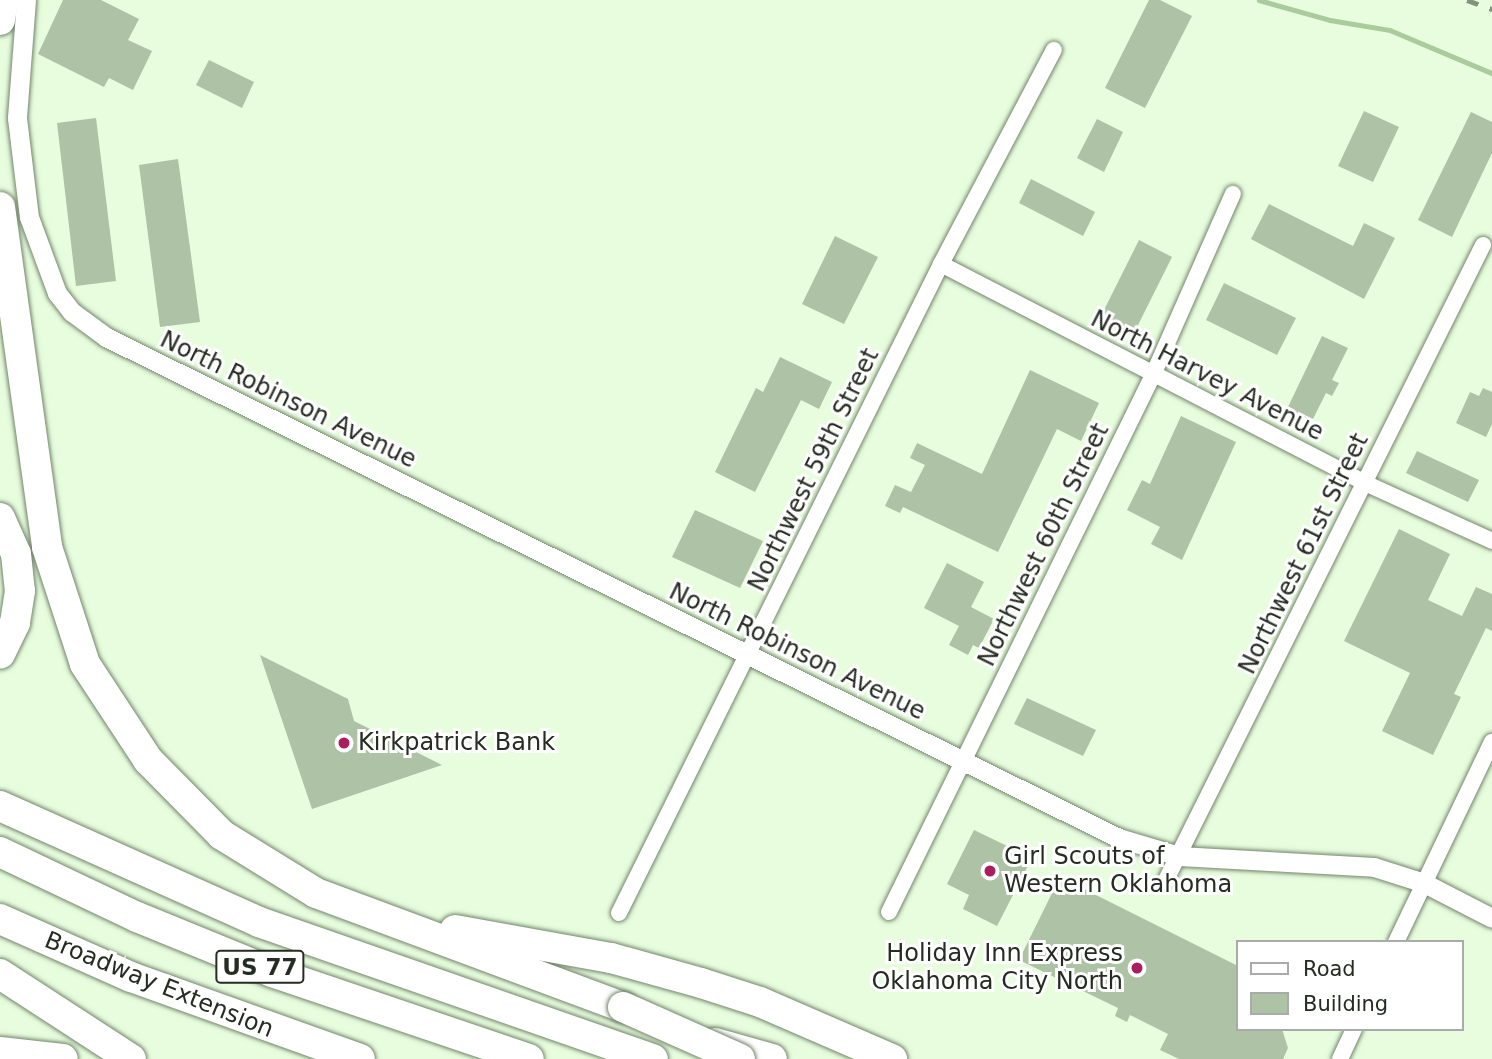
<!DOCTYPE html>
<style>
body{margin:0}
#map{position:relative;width:1492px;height:1059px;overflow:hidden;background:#e7fdde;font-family:"DejaVu Sans",sans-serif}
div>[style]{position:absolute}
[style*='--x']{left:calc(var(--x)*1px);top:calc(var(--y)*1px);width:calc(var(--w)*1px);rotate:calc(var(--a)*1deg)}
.stream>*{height:4.5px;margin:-2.25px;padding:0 2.25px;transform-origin:2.25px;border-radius:2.25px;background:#aacb9c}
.building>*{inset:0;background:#aec2a6}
.roads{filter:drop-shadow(0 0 2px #72856a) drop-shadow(0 0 2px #72856a)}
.minor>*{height:16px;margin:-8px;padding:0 8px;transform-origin:8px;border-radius:8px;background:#fff}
.tertiary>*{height:19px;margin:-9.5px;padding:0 9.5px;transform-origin:9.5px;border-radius:9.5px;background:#fff}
.motorway>*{height:30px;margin:-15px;padding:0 15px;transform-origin:15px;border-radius:15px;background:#fff}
.rail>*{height:4.5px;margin-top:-2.25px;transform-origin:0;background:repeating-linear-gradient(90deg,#84937e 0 12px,transparent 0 24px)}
.bridges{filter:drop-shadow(0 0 2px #72856a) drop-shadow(0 0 2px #72856a)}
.motorway-bridge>*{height:30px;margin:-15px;padding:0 15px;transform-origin:15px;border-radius:15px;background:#fff}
.dots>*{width:19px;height:19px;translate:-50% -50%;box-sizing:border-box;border:4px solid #fff;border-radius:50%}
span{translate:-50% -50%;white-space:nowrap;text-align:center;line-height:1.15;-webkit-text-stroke:6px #fff;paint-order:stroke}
.shield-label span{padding:2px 5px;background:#fff;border:2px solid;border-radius:5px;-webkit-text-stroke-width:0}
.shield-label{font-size:23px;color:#252d22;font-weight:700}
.street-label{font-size:24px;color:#252d22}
.poi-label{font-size:24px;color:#252d22}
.left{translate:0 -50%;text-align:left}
.right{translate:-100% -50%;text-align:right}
.legend{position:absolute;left:1236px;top:940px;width:228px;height:91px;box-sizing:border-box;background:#fff;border:2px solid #a8aba7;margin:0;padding:9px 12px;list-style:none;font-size:21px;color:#252d22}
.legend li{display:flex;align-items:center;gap:14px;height:35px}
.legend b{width:35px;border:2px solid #a8aba7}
</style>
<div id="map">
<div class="stream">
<i style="--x:1259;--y:0;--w:74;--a:15.7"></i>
<i style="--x:1330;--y:20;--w:61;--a:9.5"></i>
<i style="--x:1390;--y:30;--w:111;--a:22.9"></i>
</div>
<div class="building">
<i style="clip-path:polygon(63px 0,101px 0,139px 19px,128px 40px,152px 51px,133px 90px,109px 78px,104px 87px,38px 54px)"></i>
<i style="clip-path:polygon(1149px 0,1160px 0,1192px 16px,1145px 108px,1105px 88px)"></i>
<i style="clip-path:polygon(209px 60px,254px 82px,242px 108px,196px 85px)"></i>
<i style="clip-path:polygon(1364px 111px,1399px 127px,1373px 182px,1338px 166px)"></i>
<i style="clip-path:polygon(1471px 112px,1492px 122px,1492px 153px,1452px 237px,1418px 220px)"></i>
<i style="clip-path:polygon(96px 118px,116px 281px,76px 286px,57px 123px)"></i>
<i style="clip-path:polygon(1097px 119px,1123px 132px,1104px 172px,1077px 158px)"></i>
<i style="clip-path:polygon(178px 159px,200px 322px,160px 327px,139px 165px)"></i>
<i style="clip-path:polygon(1031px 179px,1095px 212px,1083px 236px,1019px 203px)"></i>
<i style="clip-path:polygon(1269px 204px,1353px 246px,1364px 223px,1395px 238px,1364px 299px,1251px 239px)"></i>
<i style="clip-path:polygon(835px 236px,878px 257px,844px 324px,802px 304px)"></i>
<i style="clip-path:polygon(1139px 240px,1172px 257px,1133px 335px,1100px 318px)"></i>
<i style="clip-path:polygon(1224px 283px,1296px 318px,1277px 355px,1206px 320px)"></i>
<i style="clip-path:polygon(1322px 336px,1348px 348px,1332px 380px,1339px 383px,1332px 396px,1326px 393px,1312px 421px,1287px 409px)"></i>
<i style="clip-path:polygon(780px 357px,832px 382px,819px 409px,801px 400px,755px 492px,715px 472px,756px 388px,763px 392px)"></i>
<i style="clip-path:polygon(1030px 370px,1099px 403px,1081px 441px,1057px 429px,998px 552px,903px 507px,900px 513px,885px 506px,895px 485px,911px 492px,925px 465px,910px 458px,917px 443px,982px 474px)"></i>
<i style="clip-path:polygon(1483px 388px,1492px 392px,1492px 424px,1486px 437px,1456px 423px,1470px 392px,1479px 396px)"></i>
<i style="clip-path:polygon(1181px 416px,1236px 442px,1182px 560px,1151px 544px,1160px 527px,1127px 510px,1142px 480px,1150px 484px)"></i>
<i style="clip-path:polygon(1417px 451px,1479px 480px,1468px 502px,1406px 473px)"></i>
<i style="clip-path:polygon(695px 510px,763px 541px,740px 588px,672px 557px)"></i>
<i style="clip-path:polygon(1399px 529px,1450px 554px,1428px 600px,1462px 616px,1476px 587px,1492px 594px,1492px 631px,1486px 628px,1454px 694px,1461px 697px,1433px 755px,1382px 731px,1410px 673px,1344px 641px)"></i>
<i style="clip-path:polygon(947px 563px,984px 582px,971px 607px,994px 619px,979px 648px,973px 645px,968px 655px,949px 645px,959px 626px,924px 608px)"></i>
<i style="clip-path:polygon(260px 655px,348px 699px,354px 721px,442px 765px,312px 809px)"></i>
<i style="clip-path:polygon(1027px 698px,1096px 730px,1083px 756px,1014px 724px)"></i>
<i style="clip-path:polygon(974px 830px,1032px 858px,997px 926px,963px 909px,969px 895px,947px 884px)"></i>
<i style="clip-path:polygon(1060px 877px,1238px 966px,1238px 1029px,1282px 1029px,1288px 1048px,1283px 1059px,1179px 1059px,1160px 1050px,1168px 1034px,1130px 1015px,1127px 1022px,1115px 1016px,1118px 1008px,1019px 960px)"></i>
</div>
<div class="roads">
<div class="minor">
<i style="--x:941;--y:264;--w:477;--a:27.3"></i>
<i style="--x:1365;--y:483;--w:140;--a:24.5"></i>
<i style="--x:1165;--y:882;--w:712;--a:-63.47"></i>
<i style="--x:889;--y:912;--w:598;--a:-63.82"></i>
<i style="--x:1153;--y:375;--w:198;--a:-66.2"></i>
<i style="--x:619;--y:913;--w:724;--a:-63.61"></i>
<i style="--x:941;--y:264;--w:242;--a:-62.2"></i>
<i style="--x:1396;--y:942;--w:222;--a:-64.4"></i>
<i style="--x:1340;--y:1059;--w:33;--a:-65"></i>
</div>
<div class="tertiary">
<i style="--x:26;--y:0;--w:118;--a:94.4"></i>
<i style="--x:17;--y:118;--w:100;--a:83.1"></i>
<i style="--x:29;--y:217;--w:81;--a:69.8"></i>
<i style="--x:57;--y:293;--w:24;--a:52"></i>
<i style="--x:72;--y:312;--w:42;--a:36.3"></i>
<i style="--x:106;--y:337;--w:1130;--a:26.32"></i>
<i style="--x:1119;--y:838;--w:63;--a:16.7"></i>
<i style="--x:1179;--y:856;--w:195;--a:3.2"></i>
<i style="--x:1374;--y:867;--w:52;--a:17.7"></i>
<i style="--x:1424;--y:883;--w:76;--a:27.2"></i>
</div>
<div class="motorway">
<i style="--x:0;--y:20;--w:20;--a:-81"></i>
<i style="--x:0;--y:207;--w:343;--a:82.1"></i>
<i style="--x:47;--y:547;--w:123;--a:72"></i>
<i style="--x:85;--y:664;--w:115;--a:56.7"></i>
<i style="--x:148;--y:760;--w:105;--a:45.4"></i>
<i style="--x:222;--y:835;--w:110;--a:31.7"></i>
<i style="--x:316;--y:893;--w:327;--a:20.4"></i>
<i style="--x:0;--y:518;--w:39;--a:66"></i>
<i style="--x:16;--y:554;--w:37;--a:84"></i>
<i style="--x:20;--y:591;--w:32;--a:99"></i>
<i style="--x:15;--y:623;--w:34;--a:116"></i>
<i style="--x:0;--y:806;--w:284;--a:24.1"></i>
<i style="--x:259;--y:922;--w:417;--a:19.2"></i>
<i style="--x:0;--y:852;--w:152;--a:25.4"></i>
<i style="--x:137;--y:917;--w:146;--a:22.2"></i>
<i style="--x:272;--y:972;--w:271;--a:18.7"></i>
<i style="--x:0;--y:919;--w:143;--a:23.9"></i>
<i style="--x:131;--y:977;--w:243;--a:19.7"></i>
<i style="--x:455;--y:930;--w:158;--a:10.2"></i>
<i style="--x:611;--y:958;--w:93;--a:15.5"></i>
<i style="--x:701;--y:983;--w:62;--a:17.9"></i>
<i style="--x:760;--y:1002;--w:144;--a:23.4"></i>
<i style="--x:0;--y:974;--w:156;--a:33"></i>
<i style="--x:715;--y:1043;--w:59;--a:15.7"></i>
<i style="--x:0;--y:1052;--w:63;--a:6.3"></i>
</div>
</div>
<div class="rail">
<i style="--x:1467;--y:0;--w:27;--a:20"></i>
</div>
<div class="bridges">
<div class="motorway-bridge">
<i style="--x:623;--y:1007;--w:128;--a:24"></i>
</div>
</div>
<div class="dots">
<i style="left:344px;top:743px;background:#aa1e5d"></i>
<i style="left:990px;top:871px;background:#aa1e5d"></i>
<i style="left:1137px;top:968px;background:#aa1e5d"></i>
</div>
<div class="shield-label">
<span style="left:260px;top:967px">US 77</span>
</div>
<div class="street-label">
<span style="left:1207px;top:376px;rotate:27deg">North Harvey Avenue</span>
<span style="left:288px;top:400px;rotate:26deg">North Robinson Avenue</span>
<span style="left:814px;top:470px;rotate:-64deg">Northwest 59th Street</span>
<span style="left:1044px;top:545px;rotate:-64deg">Northwest 60th Street</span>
<span style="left:1304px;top:554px;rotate:-64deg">Northwest 61st Street</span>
<span style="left:797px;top:652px;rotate:26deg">North Robinson Avenue</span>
<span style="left:159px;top:985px;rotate:22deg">Broadway Extension</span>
</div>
<div class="poi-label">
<span class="left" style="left:358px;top:743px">Kirkpatrick Bank</span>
<span class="left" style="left:1004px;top:871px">Girl Scouts of<br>Western Oklahoma</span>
<span class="right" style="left:1123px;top:968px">Holiday Inn Express<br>Oklahoma City North</span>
</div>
<ul class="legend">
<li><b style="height:9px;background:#fff"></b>Road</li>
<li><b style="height:19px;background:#aec2a6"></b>Building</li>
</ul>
</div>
